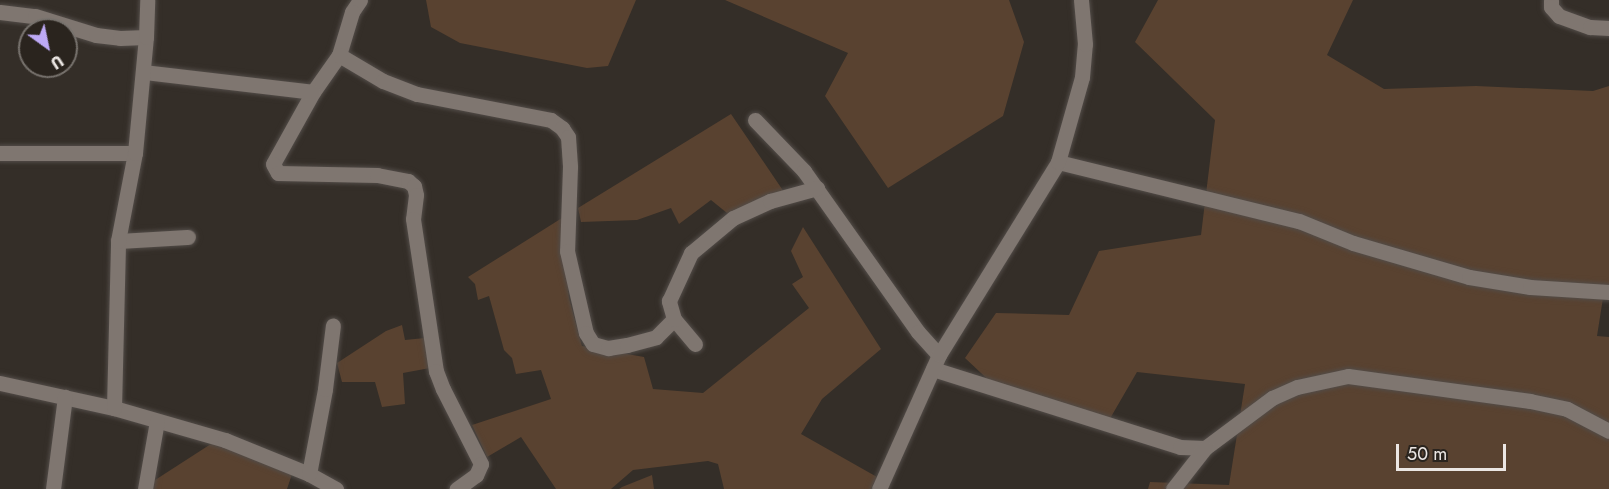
<!DOCTYPE html>
<style>
body{margin:0}
#map{position:relative;width:1609px;height:489px;overflow:hidden;background:#342e28;font-family:Jost,sans-serif}
div>[style]{position:absolute}
[style*='--x']{left:calc(var(--x)*1px);top:calc(var(--y)*1px);width:calc(var(--w)*1px);rotate:calc(var(--a)*1deg)}
.green>*{inset:0;background:#594230}
.roads{filter:drop-shadow(0 0 2px #524c48) drop-shadow(0 0 2px #524c48)}
.street>*{height:15px;margin:-7.5px;padding:0 7.5px;transform-origin:7.5px;border-radius:7.5px;background:#7f7670}
span{translate:-50% -50%;white-space:nowrap;text-align:center;line-height:1.15;-webkit-text-stroke:5px #2a241e;paint-order:stroke}
.north{position:absolute;left:18px;top:18px;width:60px;height:60px;box-sizing:border-box;background:#2a241e;border:2px solid #77726d;border-radius:50%;rotate:147deg;font-size:16px;font-weight:700;line-height:24px;text-align:center;color:#ebe6e3}
.north::after{content:'';display:block;margin:auto;width:21px;height:27px;background:#bda9f5;clip-path:polygon(50% 0,100% 100%,50% 72%,0 100%)}
.scale{position:absolute;left:1396px;top:444px;width:110px;height:27px;box-sizing:border-box;border:3px solid #ebe6e3;border-top:0;padding-left:8px;font-size:18px;line-height:21px;white-space:nowrap;color:#ebe6e3;-webkit-text-stroke:4px #2a241e;paint-order:stroke}
</style>
<div id="map">
<div class="green">
<i style="clip-path:polygon(426px 0,636px 0,608px 66px,587px 68px,460px 43px,431px 27px)"></i>
<i style="clip-path:polygon(725px 0,1009px 0,1024px 42px,1003px 116px,888px 188px,825px 96px,848px 53px)"></i>
<i style="clip-path:polygon(1158px 0,1353px 0,1327px 55px,1384px 89px,1476px 86px,1593px 91px,1609px 86px,1609px 298px,1603px 298px,1597px 336px,1609px 337px,1609px 489px,1148px 489px,1150px 482px,1229px 485px,1245px 384px,1137px 372px,1108px 422px,999px 390px,965px 358px,996px 313px,1069px 315px,1099px 251px,1201px 235px,1215px 120px,1135px 42px)"></i>
<i style="clip-path:polygon(731px 114px,784px 192px,727px 213px,711px 200px,679px 224px,671px 208px,637px 220px,581px 222px,578px 208px)"></i>
<i style="clip-path:polygon(562px 218px,569px 298px,582px 346px,644px 357px,653px 389px,703px 393px,809px 308px,792px 284px,803px 277px,791px 251px,803px 227px,881px 349px,822px 399px,801px 434px,877px 477px,871px 489px,724px 489px,718px 464px,708px 461px,633px 470px,611px 489px,556px 489px,521px 437px,487px 457px,472px 425px,551px 399px,541px 370px,516px 374px,512px 358px,504px 350px,489px 296px,478px 300px,475px 284px,468px 277px)"></i>
<i style="clip-path:polygon(402px 325px,405px 340px,425px 338px,430px 368px,403px 373px,405px 404px,382px 407px,375px 382px,342px 382px,337px 363px,386px 331px)"></i>
<i style="clip-path:polygon(214px 442px,292px 474px,287px 489px,151px 489px,152px 482px)"></i>
<i style="clip-path:polygon(652px 475px,654px 489px,619px 489px,622px 487px)"></i>
</div>
<div class="roads">
<div class="street">
<i style="--x:360;--y:0;--w:14;--a:124"></i>
<i style="--x:352;--y:12;--w:45;--a:106.8"></i>
<i style="--x:339;--y:55;--w:45;--a:125.1"></i>
<i style="--x:313;--y:92;--w:82;--a:119.1"></i>
<i style="--x:273;--y:164;--w:10;--a:61"></i>
<i style="--x:278;--y:173;--w:99;--a:1.2"></i>
<i style="--x:377;--y:175;--w:32;--a:11"></i>
<i style="--x:408;--y:181;--w:8;--a:40"></i>
<i style="--x:414;--y:186;--w:9;--a:77"></i>
<i style="--x:416;--y:195;--w:24;--a:97"></i>
<i style="--x:413;--y:219;--w:154;--a:81.4"></i>
<i style="--x:436;--y:371;--w:19;--a:69"></i>
<i style="--x:443;--y:389;--w:84;--a:63.1"></i>
<i style="--x:481;--y:464;--w:12;--a:114"></i>
<i style="--x:476;--y:475;--w:24;--a:144"></i>
<i style="--x:1551;--y:0;--w:7;--a:90"></i>
<i style="--x:1551;--y:7;--w:12;--a:48"></i>
<i style="--x:1559;--y:16;--w:33;--a:20"></i>
<i style="--x:1590;--y:27;--w:19;--a:3"></i>
<i style="--x:0;--y:12;--w:35;--a:7"></i>
<i style="--x:35;--y:16;--w:64;--a:17.3"></i>
<i style="--x:96;--y:35;--w:24;--a:7"></i>
<i style="--x:120;--y:38;--w:26;--a:-2"></i>
<i style="--x:339;--y:55;--w:51;--a:30.6"></i>
<i style="--x:383;--y:81;--w:36;--a:21"></i>
<i style="--x:417;--y:94;--w:136;--a:11"></i>
<i style="--x:551;--y:120;--w:14;--a:36"></i>
<i style="--x:562;--y:128;--w:11;--a:56"></i>
<i style="--x:568;--y:137;--w:30;--a:86"></i>
<i style="--x:570;--y:167;--w:84;--a:92"></i>
<i style="--x:567;--y:251;--w:84;--a:77"></i>
<i style="--x:586;--y:333;--w:13;--a:58"></i>
<i style="--x:593;--y:344;--w:16;--a:15"></i>
<i style="--x:608;--y:348;--w:19;--a:-9"></i>
<i style="--x:627;--y:345;--w:30;--a:-15"></i>
<i style="--x:656;--y:337;--w:25;--a:-45"></i>
<i style="--x:144;--y:72;--w:170;--a:6.7"></i>
<i style="--x:755;--y:120;--w:71;--a:46.1"></i>
<i style="--x:804;--y:171;--w:197;--a:54.7"></i>
<i style="--x:918;--y:332;--w:31;--a:48"></i>
<i style="--x:0;--y:153;--w:135;--a:0"></i>
<i style="--x:1058;--y:162;--w:248;--a:13.8"></i>
<i style="--x:1299;--y:221;--w:58;--a:22.2"></i>
<i style="--x:1353;--y:243;--w:121;--a:16.3"></i>
<i style="--x:1469;--y:277;--w:62;--a:9.3"></i>
<i style="--x:1530;--y:287;--w:79;--a:3.6"></i>
<i style="--x:118;--y:241;--w:70;--a:-3.3"></i>
<i style="--x:695;--y:344;--w:33;--a:-130"></i>
<i style="--x:674;--y:319;--w:19;--a:-106"></i>
<i style="--x:669;--y:301;--w:53;--a:-65.4"></i>
<i style="--x:691;--y:253;--w:55;--a:-39.8"></i>
<i style="--x:733;--y:218;--w:41;--a:-24.7"></i>
<i style="--x:770;--y:201;--w:49;--a:-15.5"></i>
<i style="--x:933;--y:369;--w:259;--a:17.5"></i>
<i style="--x:1180;--y:447;--w:25;--a:2"></i>
<i style="--x:1205;--y:448;--w:84;--a:-36.7"></i>
<i style="--x:1272;--y:398;--w:27;--a:-24"></i>
<i style="--x:1297;--y:387;--w:52;--a:-12.2"></i>
<i style="--x:1348;--y:376;--w:184;--a:7.8"></i>
<i style="--x:1530;--y:401;--w:38;--a:12"></i>
<i style="--x:1567;--y:409;--w:47;--a:27.6"></i>
<i style="--x:0;--y:383;--w:117;--a:12.4"></i>
<i style="--x:114;--y:408;--w:116;--a:16.1"></i>
<i style="--x:225;--y:440;--w:91;--a:22"></i>
<i style="--x:309;--y:474;--w:31;--a:29"></i>
<i style="--x:114;--y:408;--w:167;--a:-88.6"></i>
<i style="--x:118;--y:241;--w:90;--a:-79.1"></i>
<i style="--x:135;--y:153;--w:117;--a:-84.6"></i>
<i style="--x:146;--y:37;--w:37;--a:-88"></i>
<i style="--x:309;--y:474;--w:86;--a:-79.3"></i>
<i style="--x:325;--y:389;--w:64;--a:-82.9"></i>
<i style="--x:53;--y:489;--w:93;--a:-82.6"></i>
<i style="--x:145;--y:489;--w:69;--a:-80"></i>
<i style="--x:879;--y:489;--w:147;--a:-65.9"></i>
<i style="--x:939;--y:355;--w:227;--a:-58.3"></i>
<i style="--x:1058;--y:162;--w:88;--a:-74.2"></i>
<i style="--x:1082;--y:77;--w:33;--a:-85"></i>
<i style="--x:1085;--y:44;--w:44;--a:-95.2"></i>
<i style="--x:1173;--y:489;--w:52;--a:-52"></i>
</div>
</div>
<div class="north">U</div>
<div class="scale">50 m</div>
</div>
